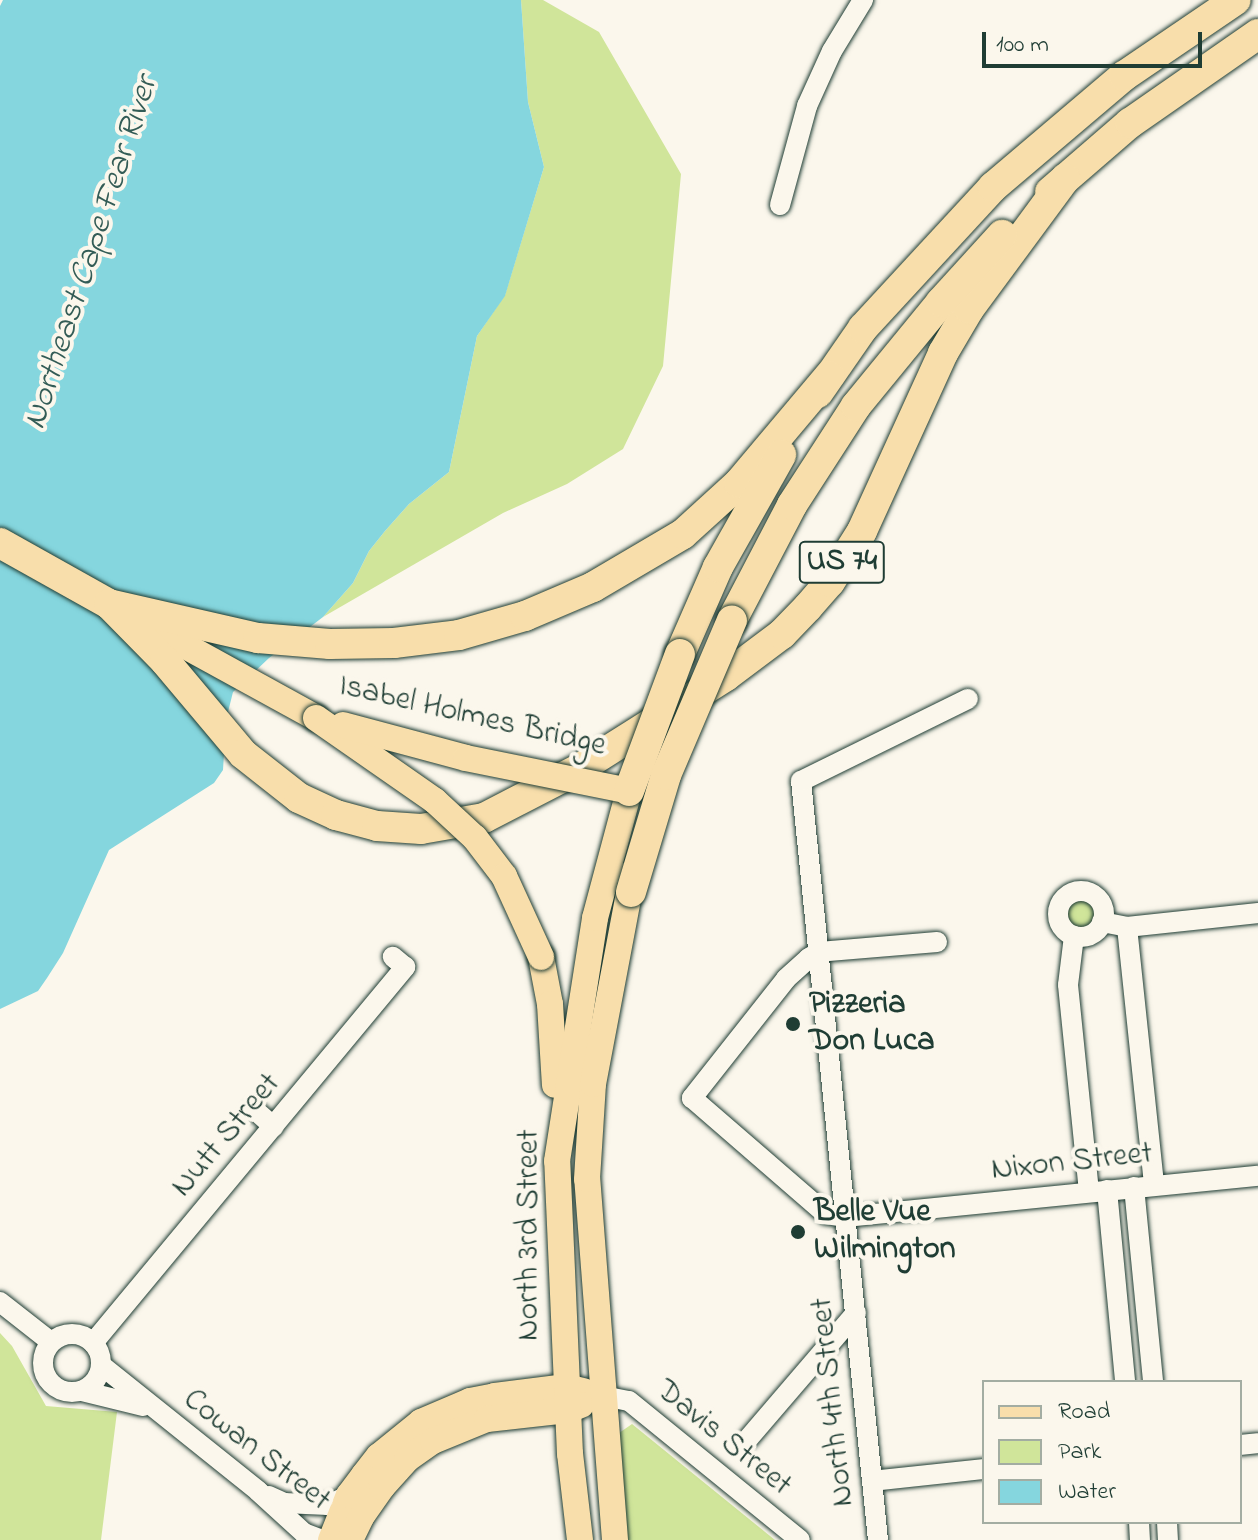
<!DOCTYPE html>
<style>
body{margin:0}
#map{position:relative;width:1258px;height:1540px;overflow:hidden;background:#fbf7ec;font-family:"Indie Flower",sans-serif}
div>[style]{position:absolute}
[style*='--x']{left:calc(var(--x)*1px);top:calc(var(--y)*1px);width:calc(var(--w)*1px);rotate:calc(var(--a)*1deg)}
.green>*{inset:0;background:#d0e59a}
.round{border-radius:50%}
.water>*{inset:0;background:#85d6de}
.roads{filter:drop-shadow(0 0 2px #1f3d34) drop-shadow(0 0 2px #1f3d34)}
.minor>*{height:20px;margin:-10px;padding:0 10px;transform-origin:10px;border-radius:10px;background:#fbf7ec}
.minor>.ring{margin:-10px;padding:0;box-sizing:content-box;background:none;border:20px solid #fbf7ec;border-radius:50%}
.major>*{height:26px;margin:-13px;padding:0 13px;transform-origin:13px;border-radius:13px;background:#f8deab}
.highway>*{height:30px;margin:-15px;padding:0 15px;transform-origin:15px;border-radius:15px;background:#f8deab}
.bridges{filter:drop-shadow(0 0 2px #1f3d34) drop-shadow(0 0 2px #1f3d34)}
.major-bridge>*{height:26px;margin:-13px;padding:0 13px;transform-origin:13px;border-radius:13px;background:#f8deab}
.highway-bridge>*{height:30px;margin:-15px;padding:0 15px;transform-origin:15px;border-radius:15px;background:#f8deab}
.dots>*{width:22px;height:22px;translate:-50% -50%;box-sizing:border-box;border:4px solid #fbf7ec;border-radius:50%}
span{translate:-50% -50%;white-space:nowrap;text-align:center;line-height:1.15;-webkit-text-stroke:8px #fbf7ec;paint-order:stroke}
.shield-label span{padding:2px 6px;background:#fbf7ec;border:2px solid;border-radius:6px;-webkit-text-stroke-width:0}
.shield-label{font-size:30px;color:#1f3d34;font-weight:700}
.street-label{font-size:32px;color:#1f3d34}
.poi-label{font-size:32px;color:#1f3d34;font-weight:700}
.left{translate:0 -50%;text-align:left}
.water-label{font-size:34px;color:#335c56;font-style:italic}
.legend{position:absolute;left:982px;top:1380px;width:260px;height:144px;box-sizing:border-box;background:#fbf7ec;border:2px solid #a3ada2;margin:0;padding:10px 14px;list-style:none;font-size:24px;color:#1f3d34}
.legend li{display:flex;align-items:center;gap:16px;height:40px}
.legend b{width:40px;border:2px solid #a3ada2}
.scale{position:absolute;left:982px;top:32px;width:220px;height:36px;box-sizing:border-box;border:4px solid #1f3d34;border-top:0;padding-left:10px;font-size:24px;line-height:28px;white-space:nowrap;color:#1f3d34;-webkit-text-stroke:6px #fbf7ec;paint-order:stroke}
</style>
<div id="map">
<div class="green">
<i style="clip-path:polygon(521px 0,543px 0,599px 32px,681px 174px,663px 366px,623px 449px,567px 484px,503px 513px,323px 617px,353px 583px,369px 551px,385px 531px,409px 504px,449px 472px,477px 336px,505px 295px,544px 167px,528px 102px)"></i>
<i class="round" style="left:1067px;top:898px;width:30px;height:30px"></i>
<i style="clip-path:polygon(0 1333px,12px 1346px,46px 1406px,117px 1412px,101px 1540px,0 1540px)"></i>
<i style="clip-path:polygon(632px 1424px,775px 1540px,627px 1540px,619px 1433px)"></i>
</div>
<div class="water">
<i style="clip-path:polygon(3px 0,521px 0,528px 102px,544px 167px,505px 296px,477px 336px,449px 472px,409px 504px,385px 531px,369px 551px,353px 583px,323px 617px,269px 658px,233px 692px,226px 720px,223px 770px,214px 783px,109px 850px,63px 953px,47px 978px,38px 991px,0 1009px,0 6px)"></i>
</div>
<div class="roads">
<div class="minor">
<i style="--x:780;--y:205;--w:103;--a:-74.7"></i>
<i style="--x:807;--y:106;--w:60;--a:-65.6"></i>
<i style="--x:832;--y:51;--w:60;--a:-58.7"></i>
<i class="ring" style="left:1058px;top:891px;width:26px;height:26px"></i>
<i style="--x:1102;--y:922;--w:25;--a:11"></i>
<i style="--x:1127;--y:927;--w:132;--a:-6.1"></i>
<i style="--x:1127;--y:927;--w:259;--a:84"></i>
<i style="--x:1074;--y:936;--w:49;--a:97"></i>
<i style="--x:1068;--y:985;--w:208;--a:84.2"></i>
<i style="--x:937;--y:942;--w:118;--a:175.2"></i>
<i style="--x:819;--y:952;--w:12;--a:149"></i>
<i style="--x:809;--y:958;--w:31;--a:138"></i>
<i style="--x:786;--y:979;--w:152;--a:128.3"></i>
<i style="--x:692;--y:1098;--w:177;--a:40.9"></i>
<i style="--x:826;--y:1214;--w:19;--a:9"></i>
<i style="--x:845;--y:1217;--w:415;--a:-5.7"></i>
<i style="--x:255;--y:1110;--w:25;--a:42"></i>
<i style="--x:1134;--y:1187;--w:196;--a:84.4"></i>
<i style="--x:1107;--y:1190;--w:193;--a:84.6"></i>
<i style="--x:0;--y:1302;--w:65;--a:38.1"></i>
<i class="ring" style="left:43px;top:1334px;width:38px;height:38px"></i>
<i style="--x:93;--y:1343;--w:489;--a:-50.3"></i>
<i style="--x:405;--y:967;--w:16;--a:-140"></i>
<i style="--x:101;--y:1365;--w:201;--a:38.7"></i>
<i style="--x:258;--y:1491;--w:62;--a:42.4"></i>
<i style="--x:304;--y:1533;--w:19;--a:21"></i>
<i style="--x:82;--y:1391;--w:63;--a:13.8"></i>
<i style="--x:603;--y:1396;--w:26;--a:11"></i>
<i style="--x:629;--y:1401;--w:220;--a:39.1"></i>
<i style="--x:748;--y:1439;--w:166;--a:-49.4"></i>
<i style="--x:1240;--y:1445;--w:18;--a:-6"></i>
<i style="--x:872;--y:1481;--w:113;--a:-6.1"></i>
<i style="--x:269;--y:1496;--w:17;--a:25"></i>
<i style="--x:284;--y:1503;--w:44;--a:2.6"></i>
<i style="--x:328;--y:1505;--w:23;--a:-25"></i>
<i style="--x:1139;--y:1522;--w:18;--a:87"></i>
<i style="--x:1167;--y:1522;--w:18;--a:87"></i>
<i style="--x:878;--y:1540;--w:763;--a:-95.79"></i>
<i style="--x:801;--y:781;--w:186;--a:-26.2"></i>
</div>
<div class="major">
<i style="--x:129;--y:615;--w:213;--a:28.8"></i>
<i style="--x:541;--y:957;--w:48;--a:79.2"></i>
<i style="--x:550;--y:1004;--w:81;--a:86.5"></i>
<i style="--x:331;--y:1540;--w:48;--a:-68.2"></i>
<i style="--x:349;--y:1495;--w:25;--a:-53"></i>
<i style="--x:364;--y:1475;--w:24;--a:-52"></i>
<i style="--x:379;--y:1456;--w:54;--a:-39"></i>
<i style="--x:421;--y:1422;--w:53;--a:-23.2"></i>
<i style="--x:470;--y:1401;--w:25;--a:-11"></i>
<i style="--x:495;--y:1396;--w:72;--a:-7.2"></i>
<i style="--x:566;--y:1387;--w:18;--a:13"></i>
<i style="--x:350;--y:1540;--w:25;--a:-64"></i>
<i style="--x:361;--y:1517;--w:37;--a:-55"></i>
<i style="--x:382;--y:1487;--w:38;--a:-48"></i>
<i style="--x:407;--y:1459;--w:32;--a:-35"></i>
<i style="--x:433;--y:1441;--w:58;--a:-22.2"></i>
<i style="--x:487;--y:1419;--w:81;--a:-6.3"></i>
<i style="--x:568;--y:1410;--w:14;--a:-21"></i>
<i style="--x:580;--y:1540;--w:87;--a:-96.6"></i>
<i style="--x:570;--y:1454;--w:293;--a:-92.5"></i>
<i style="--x:557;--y:1161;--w:246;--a:-81.1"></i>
<i style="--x:595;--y:918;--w:131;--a:-75"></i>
<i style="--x:615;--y:1540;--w:362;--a:-94.4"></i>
<i style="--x:587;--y:1179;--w:95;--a:-86.4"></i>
<i style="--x:593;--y:1084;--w:216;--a:-79.3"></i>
</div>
<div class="highway">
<i style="--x:1050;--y:192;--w:106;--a:-40.8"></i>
<i style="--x:1130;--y:123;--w:156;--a:-34.8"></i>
<i style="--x:818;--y:393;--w:79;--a:-55.3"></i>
<i style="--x:863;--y:328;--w:192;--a:-47.3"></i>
<i style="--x:993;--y:187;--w:172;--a:-40.3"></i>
<i style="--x:1124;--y:76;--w:135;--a:-34.2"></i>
<i style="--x:0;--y:543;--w:125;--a:29.2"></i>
<i style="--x:109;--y:604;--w:153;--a:12.9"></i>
<i style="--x:258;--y:638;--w:72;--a:4.8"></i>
<i style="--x:330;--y:644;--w:64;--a:-0.9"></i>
<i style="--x:394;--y:643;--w:65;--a:-7"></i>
<i style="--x:459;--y:635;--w:69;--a:-16.1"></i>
<i style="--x:525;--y:616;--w:74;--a:-23.1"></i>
<i style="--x:593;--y:587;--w:104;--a:-30.5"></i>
<i style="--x:683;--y:534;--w:76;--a:-42.3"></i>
<i style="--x:739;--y:483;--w:140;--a:-49.9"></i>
<i style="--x:109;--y:604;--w:80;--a:45.5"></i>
<i style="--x:165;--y:661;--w:121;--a:50"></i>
<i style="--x:243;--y:754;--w:71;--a:38.2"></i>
<i style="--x:299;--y:798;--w:41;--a:24.7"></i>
<i style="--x:336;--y:815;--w:42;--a:15"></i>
<i style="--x:377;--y:826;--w:44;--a:3.9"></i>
<i style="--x:421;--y:829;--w:64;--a:-9.9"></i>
<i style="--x:484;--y:818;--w:107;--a:-27.3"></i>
<i style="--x:579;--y:769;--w:174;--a:-32.3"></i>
<i style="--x:726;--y:676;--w:70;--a:-36.9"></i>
<i style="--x:782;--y:634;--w:37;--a:-46"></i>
<i style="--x:808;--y:607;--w:33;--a:-49"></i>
<i style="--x:830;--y:582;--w:60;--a:-57.9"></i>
<i style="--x:862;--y:531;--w:196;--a:-65.5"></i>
<i style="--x:943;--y:353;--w:51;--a:-59.4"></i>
<i style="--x:969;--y:309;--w:162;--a:-53.6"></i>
<i style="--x:732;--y:620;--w:130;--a:-62.4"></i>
<i style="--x:792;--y:505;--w:118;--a:-57.1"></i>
<i style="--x:856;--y:406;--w:134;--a:-50.7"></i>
<i style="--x:941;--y:302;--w:91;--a:-47.7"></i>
<i style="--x:680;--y:654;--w:95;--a:-66.4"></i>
<i style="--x:718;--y:567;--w:129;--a:-60.6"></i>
</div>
</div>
<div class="bridges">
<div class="major-bridge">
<i style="--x:316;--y:718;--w:145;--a:34.9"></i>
<i style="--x:435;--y:801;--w:54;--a:42.8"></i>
<i style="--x:475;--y:838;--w:48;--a:52.7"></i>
<i style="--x:504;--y:876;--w:89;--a:65.4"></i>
<i style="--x:343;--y:725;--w:127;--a:15"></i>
<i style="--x:466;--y:758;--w:166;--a:11.4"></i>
</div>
<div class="highway-bridge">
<i style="--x:629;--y:791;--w:146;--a:-69.6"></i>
<i style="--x:631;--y:892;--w:122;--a:-73.3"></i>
<i style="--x:666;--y:775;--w:168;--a:-66.9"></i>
</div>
</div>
<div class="dots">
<i style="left:793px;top:1024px;background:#1f3d34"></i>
<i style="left:798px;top:1232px;background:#1f3d34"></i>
</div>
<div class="shield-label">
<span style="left:842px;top:562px">US 74</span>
</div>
<div class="street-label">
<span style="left:472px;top:717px;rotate:13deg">Isabel Holmes Bridge</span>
<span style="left:227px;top:1136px;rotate:-50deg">Nutt Street</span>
<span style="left:1072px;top:1163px;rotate:-6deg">Nixon Street</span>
<span style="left:530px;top:1235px;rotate:-90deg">North 3rd Street</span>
<span style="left:834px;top:1402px;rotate:-96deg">North 4th Street</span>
<span style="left:723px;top:1439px;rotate:39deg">Davis Street</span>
<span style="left:256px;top:1451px;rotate:38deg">Cowan Street</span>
</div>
<div class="poi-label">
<span class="left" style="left:809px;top:1024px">Pizzeria<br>Don Luca</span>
<span class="left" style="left:814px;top:1232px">Belle Vue<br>Wilmington</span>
</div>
<div class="water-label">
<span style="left:92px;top:253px;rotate:-72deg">Northeast Cape Fear River</span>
</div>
<ul class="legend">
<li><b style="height:10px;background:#f8deab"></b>Road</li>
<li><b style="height:22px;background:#d0e59a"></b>Park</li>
<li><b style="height:22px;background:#85d6de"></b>Water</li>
</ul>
<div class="scale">100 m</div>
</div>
